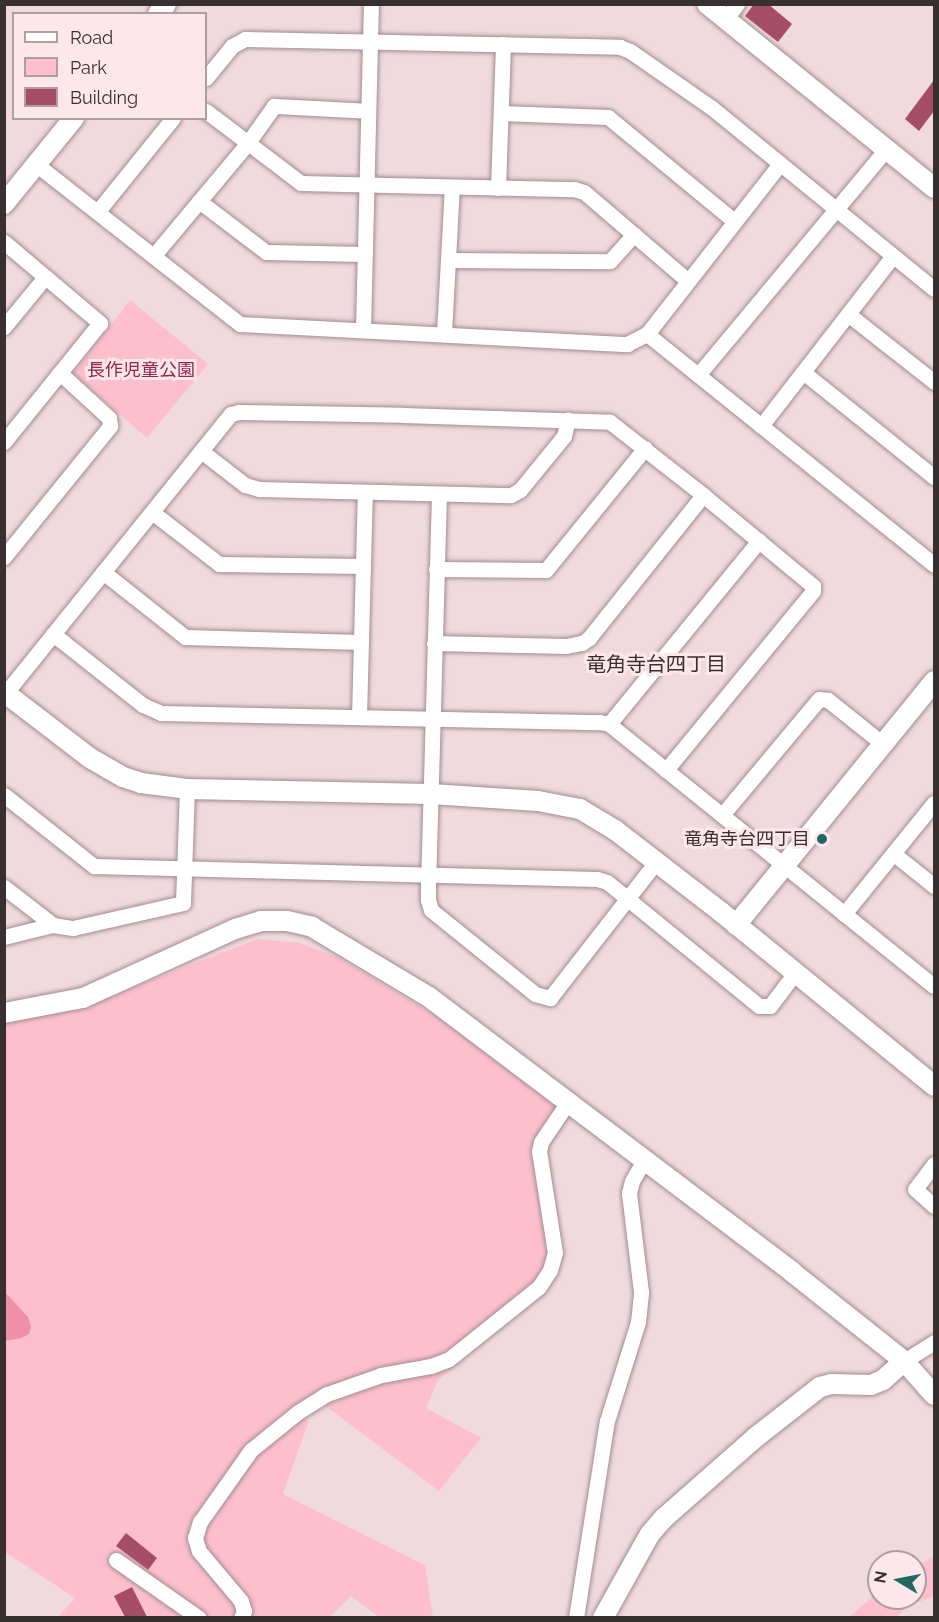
<!DOCTYPE html>
<meta charset="utf-8">
<style>
body{margin:0}
#map{position:relative;width:939px;height:1622px;overflow:hidden;background:#f0dade;font-family:Raleway,"Noto Sans JP",sans-serif}
div>[style]{position:absolute}
[style*='--x']{left:calc(var(--x)*1px);top:calc(var(--y)*1px);width:calc(var(--w)*1px);rotate:calc(var(--a)*1deg)}
.green>*{inset:0;background:#fdbfcd}
.water>*{inset:0;background:#ef8fa8}
.building>*{inset:0;background:#a54d67}
.roads{filter:drop-shadow(0 0 2px #a18c91) drop-shadow(0 0 2px #a18c91)}
.minor>*{height:15px;margin:-7.5px;padding:0 7.5px;transform-origin:7.5px;border-radius:7.5px;background:#fff}
.tertiary>*{height:20px;margin:-10px;padding:0 10px;transform-origin:10px;border-radius:10px;background:#fff}
.dots>*{width:16px;height:16px;translate:-50% -50%;box-sizing:border-box;border:3px solid #fde7eb;border-radius:50%}
span{translate:-50% -50%;white-space:nowrap;text-align:center;line-height:1.15;-webkit-text-stroke:6px #fde7eb;paint-order:stroke}
.park-label{font-size:18px;color:#94254d}
.poi-label{font-size:18px;color:#382f31}
.right{translate:-100% -50%;text-align:right}
.neighbourhood-label{font-size:20px;color:#382f31}
.frame{position:absolute;inset:0;border:6px solid #382f31;pointer-events:none}
.legend{position:absolute;left:12px;top:12px;width:195px;height:108px;box-sizing:border-box;background:#fde7eb;border:2px solid #ae9da1;margin:0;padding:8px 10px;list-style:none;font-size:18px;color:#382f31}
.legend li{display:flex;align-items:center;gap:12px;height:30px}
.legend b{width:30px;border:2px solid #ae9da1}
.north{position:absolute;left:867px;top:1550px;width:60px;height:60px;box-sizing:border-box;background:#fde7eb;border:2px solid #ae9da1;border-radius:50%;rotate:280deg;font-size:16px;font-weight:700;line-height:24px;text-align:center;color:#382f31}
.north::after{content:'';display:block;margin:auto;width:21px;height:27px;background:#206960;clip-path:polygon(50% 0,100% 100%,50% 72%,0 100%)}
</style>
<div id="map">
<div class="green">
<i style="clip-path:polygon(130px 300px,208px 364px,147px 438px,73px 374px)"></i>
<i style="clip-path:polygon(257px 939px,300px 943px,341px 959px,442px 1020px,571px 1115px,543px 1154px,560px 1232px,561px 1254px,537px 1297px,438px 1380px,426px 1408px,481px 1438px,439px 1491px,324px 1405px,302px 1418px,309px 1421px,283px 1494px,425px 1565px,433px 1617px,379px 1617px,351px 1596px,330px 1617px,58px 1617px,75px 1598px,5px 1552px,5px 1021px,83px 1007px)"></i>
<i style="clip-path:polygon(934px 1556px,934px 1596px,908px 1606px,897px 1617px,849px 1617px,879px 1591px,879px 1598px,915px 1598px,915px 1568px)"></i>
</div>
<div class="water">
<i style="clip-path:polygon(4px 1291px,28px 1317px,31px 1326px,29px 1334px,21px 1338px,5px 1341px)"></i>
</div>
<div class="building">
<i style="clip-path:polygon(754px 4px,768px 4px,792px 24px,778px 42px,745px 16px)"></i>
<i style="clip-path:polygon(934px 80px,934px 111px,919px 131px,905px 119px)"></i>
<i style="clip-path:polygon(126px 1533px,157px 1558px,148px 1570px,116px 1546px)"></i>
<i style="clip-path:polygon(132px 1587px,147px 1617px,125px 1617px,114px 1596px)"></i>
</div>
<div class="roads">
<div class="minor">
<i style="--x:726;--y:19;--w:19;--a:-54"></i>
<i style="--x:206;--y:78;--w:41;--a:-50.9"></i>
<i style="--x:232;--y:46;--w:15;--a:-28"></i>
<i style="--x:245;--y:39;--w:375;--a:1.2"></i>
<i style="--x:620;--y:47;--w:11;--a:22"></i>
<i style="--x:630;--y:51;--w:100;--a:34.8"></i>
<i style="--x:712;--y:108;--w:286;--a:39.2"></i>
<i style="--x:206;--y:111;--w:119;--a:37.2"></i>
<i style="--x:301;--y:183;--w:273;--a:1.3"></i>
<i style="--x:574;--y:189;--w:10;--a:17"></i>
<i style="--x:584;--y:192;--w:135;--a:40.5"></i>
<i style="--x:501;--y:113;--w:107;--a:2.1"></i>
<i style="--x:608;--y:117;--w:163;--a:39.5"></i>
<i style="--x:37;--y:165;--w:258;--a:38.1"></i>
<i style="--x:240;--y:324;--w:388;--a:3"></i>
<i style="--x:627;--y:344;--w:22;--a:-27"></i>
<i style="--x:647;--y:334;--w:216;--a:-52"></i>
<i style="--x:498;--y:188;--w:144;--a:-88"></i>
<i style="--x:199;--y:201;--w:84;--a:37.3"></i>
<i style="--x:266;--y:252;--w:99;--a:1.2"></i>
<i style="--x:98;--y:211;--w:119;--a:-51.1"></i>
<i style="--x:4;--y:242;--w:126;--a:40.2"></i>
<i style="--x:100;--y:323;--w:153;--a:128.9"></i>
<i style="--x:155;--y:254;--w:143;--a:-50.1"></i>
<i style="--x:247;--y:144;--w:47;--a:-54.6"></i>
<i style="--x:274;--y:106;--w:94;--a:3"></i>
<i style="--x:448;--y:260;--w:162;--a:0.4"></i>
<i style="--x:610;--y:261;--w:36;--a:-48"></i>
<i style="--x:848;--y:314;--w:110;--a:38.3"></i>
<i style="--x:4;--y:327;--w:65;--a:-50.6"></i>
<i style="--x:363;--y:329;--w:325;--a:-88.6"></i>
<i style="--x:444;--y:333;--w:146;--a:-86.9"></i>
<i style="--x:647;--y:334;--w:368;--a:38.8"></i>
<i style="--x:803;--y:372;--w:168;--a:38.7"></i>
<i style="--x:698;--y:375;--w:294;--a:-50.2"></i>
<i style="--x:761;--y:426;--w:215;--a:-52.2"></i>
<i style="--x:201;--y:451;--w:56;--a:37.7"></i>
<i style="--x:245;--y:485;--w:15;--a:16"></i>
<i style="--x:259;--y:489;--w:252;--a:1.4"></i>
<i style="--x:511;--y:495;--w:10;--a:-29"></i>
<i style="--x:520;--y:490;--w:70;--a:-50.8"></i>
<i style="--x:564;--y:436;--w:17;--a:-77"></i>
<i style="--x:439;--y:494;--w:382;--a:91.6"></i>
<i style="--x:428;--y:876;--w:24;--a:90"></i>
<i style="--x:428;--y:900;--w:10;--a:73"></i>
<i style="--x:431;--y:910;--w:134;--a:38.9"></i>
<i style="--x:535;--y:994;--w:16;--a:15"></i>
<i style="--x:550;--y:998;--w:172;--a:-52.1"></i>
<i style="--x:152;--y:512;--w:85;--a:37.8"></i>
<i style="--x:219;--y:564;--w:144;--a:0.8"></i>
<i style="--x:4;--y:557;--w:169;--a:-51"></i>
<i style="--x:110;--y:426;--w:8;--a:-97"></i>
<i style="--x:109;--y:418;--w:67;--a:-137.4"></i>
<i style="--x:436;--y:569;--w:110;--a:0.5"></i>
<i style="--x:546;--y:570;--w:157;--a:-50.9"></i>
<i style="--x:103;--y:572;--w:105;--a:38.4"></i>
<i style="--x:185;--y:637;--w:176;--a:1.6"></i>
<i style="--x:53;--y:634;--w:115;--a:38.3"></i>
<i style="--x:143;--y:705;--w:20;--a:24"></i>
<i style="--x:161;--y:713;--w:438;--a:1.2"></i>
<i style="--x:599;--y:722;--w:10;--a:11"></i>
<i style="--x:609;--y:724;--w:417;--a:38.9"></i>
<i style="--x:434;--y:643;--w:132;--a:1.3"></i>
<i style="--x:566;--y:646;--w:16;--a:-11"></i>
<i style="--x:582;--y:643;--w:9;--a:-36"></i>
<i style="--x:589;--y:638;--w:183;--a:-51.4"></i>
<i style="--x:4;--y:695;--w:361;--a:-51.1"></i>
<i style="--x:231;--y:414;--w:8;--a:-14"></i>
<i style="--x:239;--y:412;--w:164;--a:1"></i>
<i style="--x:403;--y:415;--w:207;--a:1.9"></i>
<i style="--x:610;--y:422;--w:118;--a:38.1"></i>
<i style="--x:703;--y:495;--w:143;--a:39.6"></i>
<i style="--x:813;--y:586;--w:5;--a:90"></i>
<i style="--x:813;--y:591;--w:232;--a:129.4"></i>
<i style="--x:359;--y:717;--w:225;--a:-88.5"></i>
<i style="--x:609;--y:724;--w:237;--a:-50.7"></i>
<i style="--x:4;--y:795;--w:115;--a:38.3"></i>
<i style="--x:94;--y:866;--w:503;--a:1.48"></i>
<i style="--x:597;--y:879;--w:10;--a:17"></i>
<i style="--x:607;--y:882;--w:196;--a:39.2"></i>
<i style="--x:759;--y:1006;--w:11;--a:0"></i>
<i style="--x:770;--y:1006;--w:41;--a:-52.9"></i>
<i style="--x:722;--y:815;--w:151;--a:-50.1"></i>
<i style="--x:819;--y:699;--w:9;--a:6"></i>
<i style="--x:828;--y:700;--w:70;--a:38.7"></i>
<i style="--x:894;--y:854;--w:51;--a:38.7"></i>
<i style="--x:4;--y:887;--w:62;--a:37.8"></i>
<i style="--x:844;--y:914;--w:143;--a:-51"></i>
<i style="--x:4;--y:937;--w:50;--a:-13.8"></i>
<i style="--x:53;--y:925;--w:20;--a:9"></i>
<i style="--x:73;--y:928;--w:113;--a:-12.8"></i>
<i style="--x:183;--y:903;--w:114;--a:-88"></i>
<i style="--x:934;--y:1164;--w:31;--a:127"></i>
<i style="--x:915;--y:1189;--w:25;--a:42"></i>
<i style="--x:904;--y:1361;--w:36;--a:-32"></i>
<i style="--x:116;--y:1560;--w:101;--a:34.9"></i>
<i style="--x:241;--y:1618;--w:8;--a:-67"></i>
<i style="--x:244;--y:1611;--w:10;--a:-107"></i>
<i style="--x:241;--y:1601;--w:65;--a:-130"></i>
<i style="--x:199;--y:1551;--w:14;--a:-107"></i>
<i style="--x:195;--y:1538;--w:17;--a:-73"></i>
<i style="--x:200;--y:1522;--w:88;--a:-54.7"></i>
<i style="--x:251;--y:1450;--w:60;--a:-39"></i>
<i style="--x:298;--y:1412;--w:34;--a:-32"></i>
<i style="--x:327;--y:1394;--w:57;--a:-19.4"></i>
<i style="--x:381;--y:1375;--w:51;--a:-10.2"></i>
<i style="--x:431;--y:1366;--w:19;--a:-21"></i>
<i style="--x:449;--y:1359;--w:115;--a:-38.7"></i>
<i style="--x:539;--y:1287;--w:20;--a:-57"></i>
<i style="--x:550;--y:1270;--w:18;--a:-74"></i>
<i style="--x:555;--y:1253;--w:103;--a:-98.9"></i>
<i style="--x:539;--y:1151;--w:9;--a:-77"></i>
<i style="--x:541;--y:1142;--w:48;--a:-56"></i>
<i style="--x:576;--y:1618;--w:199;--a:-81.1"></i>
<i style="--x:607;--y:1421;--w:104;--a:-72.6"></i>
<i style="--x:638;--y:1322;--w:30;--a:-84"></i>
<i style="--x:641;--y:1292;--w:100;--a:-96.9"></i>
<i style="--x:629;--y:1193;--w:12;--a:-76"></i>
<i style="--x:632;--y:1181;--w:24;--a:-60"></i>
</div>
<div class="tertiary">
<i style="--x:707;--y:4;--w:292;--a:39"></i>
<i style="--x:158;--y:14;--w:13;--a:-51"></i>
<i style="--x:4;--y:204;--w:111;--a:-50.9"></i>
<i style="--x:4;--y:692;--w:108;--a:37.5"></i>
<i style="--x:90;--y:758;--w:38;--a:30"></i>
<i style="--x:123;--y:777;--w:19;--a:18"></i>
<i style="--x:141;--y:783;--w:46;--a:7.4"></i>
<i style="--x:187;--y:789;--w:244;--a:1.2"></i>
<i style="--x:431;--y:794;--w:107;--a:3.7"></i>
<i style="--x:538;--y:801;--w:43;--a:10.8"></i>
<i style="--x:580;--y:809;--w:41;--a:31"></i>
<i style="--x:615;--y:830;--w:134;--a:37.7"></i>
<i style="--x:721;--y:912;--w:275;--a:39.2"></i>
<i style="--x:736;--y:925;--w:314;--a:-50.9"></i>
<i style="--x:4;--y:1013;--w:80;--a:-10.8"></i>
<i style="--x:83;--y:998;--w:167;--a:-24.4"></i>
<i style="--x:235;--y:929;--w:27;--a:-17"></i>
<i style="--x:261;--y:921;--w:26;--a:0"></i>
<i style="--x:287;--y:921;--w:26;--a:13"></i>
<i style="--x:312;--y:927;--w:136;--a:30.9"></i>
<i style="--x:429;--y:997;--w:455;--a:37.1"></i>
<i style="--x:792;--y:1272;--w:143;--a:38.5"></i>
<i style="--x:904;--y:1361;--w:45;--a:48.6"></i>
<i style="--x:603;--y:1618;--w:96;--a:-60.8"></i>
<i style="--x:650;--y:1534;--w:21;--a:-49"></i>
<i style="--x:664;--y:1518;--w:123;--a:-41.4"></i>
<i style="--x:756;--y:1437;--w:81;--a:-38"></i>
<i style="--x:820;--y:1387;--w:11;--a:-15"></i>
<i style="--x:831;--y:1384;--w:40;--a:1.4"></i>
<i style="--x:871;--y:1385;--w:13;--a:-23"></i>
<i style="--x:883;--y:1380;--w:28;--a:-42"></i>
</div>
</div>
<div class="dots">
<i style="left:822px;top:839px;background:#206960"></i>
</div>
<div class="park-label">
<span style="left:141px;top:370px">長作児童公園</span>
</div>
<div class="poi-label">
<span class="right" style="left:810px;top:839px">竜角寺台四丁目</span>
</div>
<div class="neighbourhood-label">
<span style="left:656px;top:664px">竜角寺台四丁目</span>
</div>
<div class="frame"></div>
<ul class="legend">
<li><b style="height:8px;background:#fff"></b>Road</li>
<li><b style="height:16px;background:#fdbfcd"></b>Park</li>
<li><b style="height:16px;background:#a54d67"></b>Building</li>
</ul>
<div class="north">N</div>
</div>
